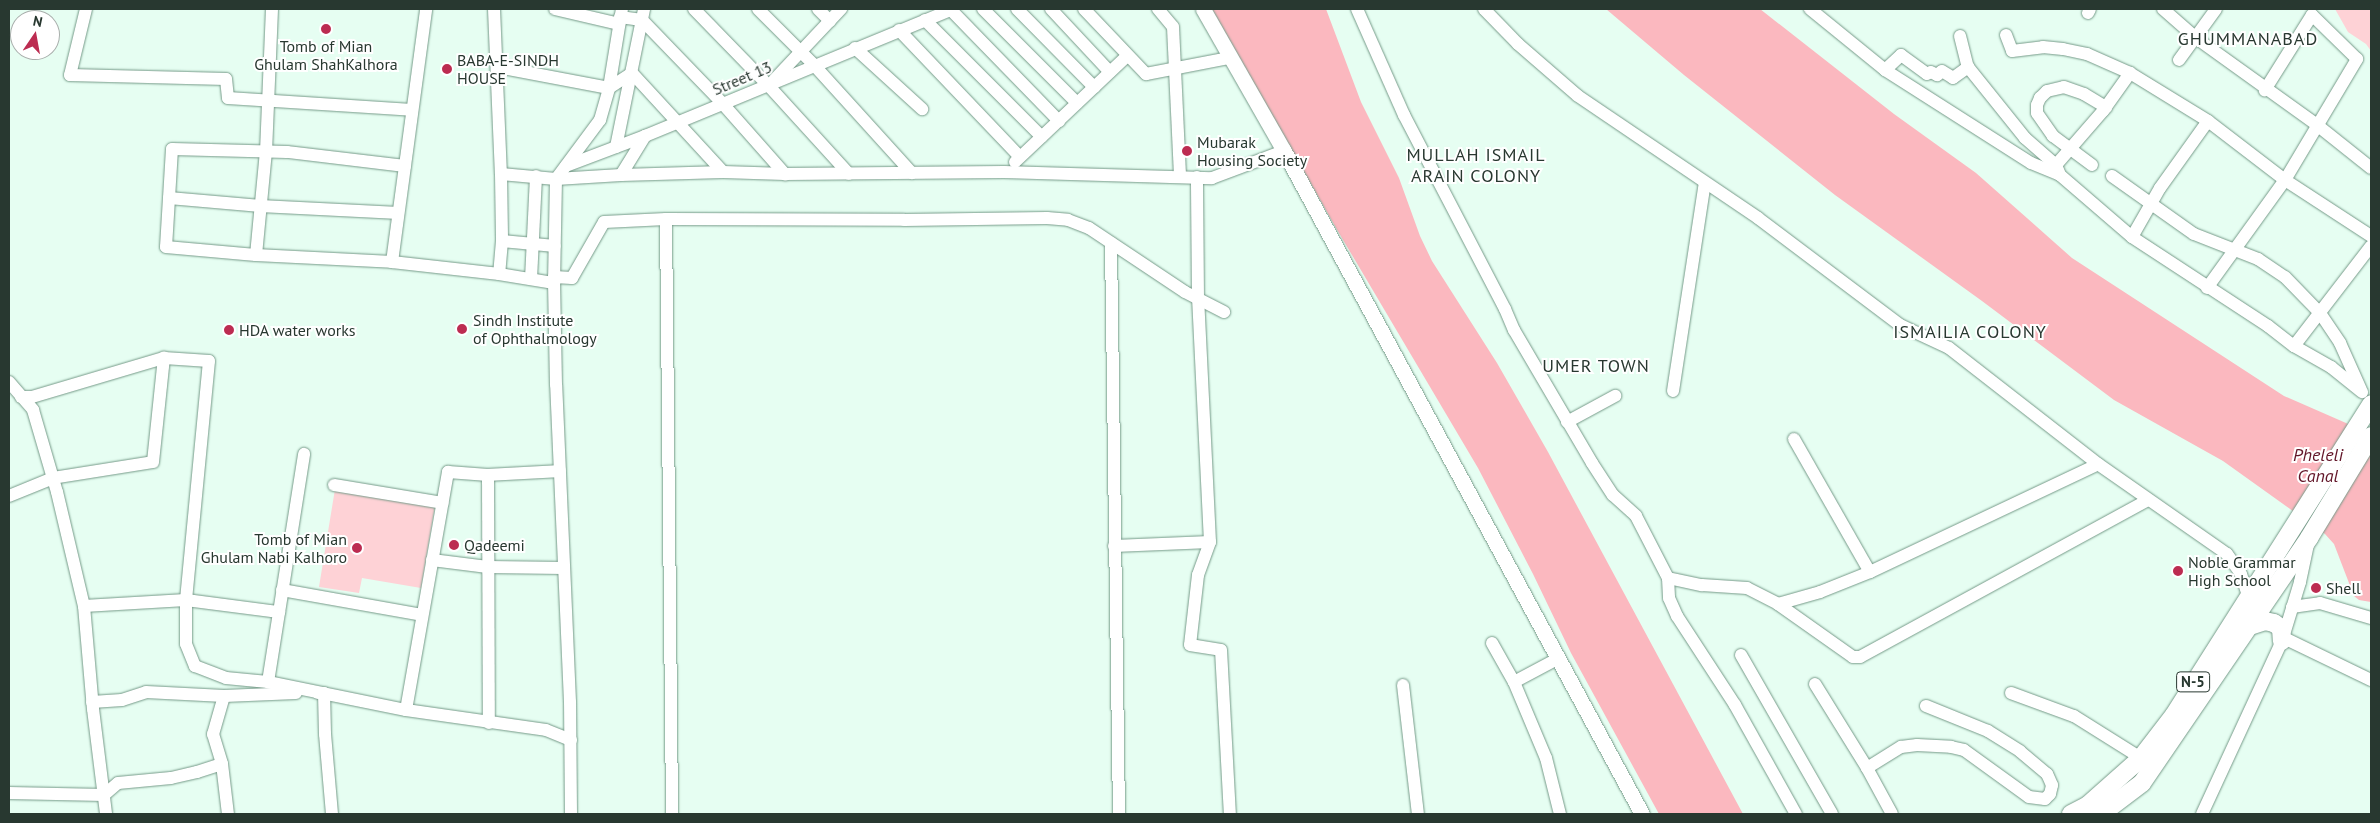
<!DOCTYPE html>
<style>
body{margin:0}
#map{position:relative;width:2380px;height:823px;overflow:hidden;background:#e6fef2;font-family:"PT Sans",sans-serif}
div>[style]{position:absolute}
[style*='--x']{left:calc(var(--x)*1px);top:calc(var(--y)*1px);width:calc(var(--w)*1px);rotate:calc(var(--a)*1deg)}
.green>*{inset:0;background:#fed2d6}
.water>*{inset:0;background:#fbb8bf}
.roads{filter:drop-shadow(0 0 1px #759a88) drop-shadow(0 0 1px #759a88)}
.minor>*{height:12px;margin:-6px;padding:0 6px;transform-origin:6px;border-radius:6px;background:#fff}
.major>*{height:15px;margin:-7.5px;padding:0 7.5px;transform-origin:7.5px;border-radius:7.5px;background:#fff}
.highway>*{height:18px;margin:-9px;padding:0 9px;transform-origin:9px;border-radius:9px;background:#fff}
.dots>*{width:14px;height:14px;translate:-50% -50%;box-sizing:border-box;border:2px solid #fff;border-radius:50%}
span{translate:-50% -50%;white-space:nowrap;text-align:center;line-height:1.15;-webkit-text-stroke:4px #fff;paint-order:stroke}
.shield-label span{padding:1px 4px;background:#fff;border:1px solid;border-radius:4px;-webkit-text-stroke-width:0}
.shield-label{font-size:15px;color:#283830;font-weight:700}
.poi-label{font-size:16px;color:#283830}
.left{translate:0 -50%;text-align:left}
.right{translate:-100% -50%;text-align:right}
.street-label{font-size:16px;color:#283830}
.neighbourhood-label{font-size:18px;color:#283830;letter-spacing:1px}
.water-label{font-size:18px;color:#631629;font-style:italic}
.frame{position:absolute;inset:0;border:10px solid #283830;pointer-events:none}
.north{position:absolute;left:10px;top:10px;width:50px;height:50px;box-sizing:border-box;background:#fff;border:1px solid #a9afac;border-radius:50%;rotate:12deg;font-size:14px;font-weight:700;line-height:20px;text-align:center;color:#283830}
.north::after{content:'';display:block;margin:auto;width:18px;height:22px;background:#bc2c51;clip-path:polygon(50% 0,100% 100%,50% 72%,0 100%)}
</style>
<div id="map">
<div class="green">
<i style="clip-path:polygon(2335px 9px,2371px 9px,2371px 51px,2366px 44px,2348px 32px)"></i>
<i style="clip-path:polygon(335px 489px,435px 506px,421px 588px,362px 578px,359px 593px,319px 587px)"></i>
</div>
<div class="water">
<i style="clip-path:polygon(1212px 9px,1326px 9px,1361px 102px,1399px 178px,1420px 236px,1432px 261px,1497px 363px,1548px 452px,1743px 814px,1659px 814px,1571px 653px,1533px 574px,1478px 468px,1336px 228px)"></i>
<i style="clip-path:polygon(1606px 9px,1760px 9px,1894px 114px,1976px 173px,2072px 258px,2284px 396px,2346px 423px,2371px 437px,2371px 602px,2359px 600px,2354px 596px,2334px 544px,2325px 534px,2223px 461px,2114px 400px,1982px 301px,1835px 195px,1684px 75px)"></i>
</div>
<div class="roads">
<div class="minor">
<i style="--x:86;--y:9;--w:68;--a:103.6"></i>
<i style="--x:70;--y:75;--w:156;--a:1.5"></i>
<i style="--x:226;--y:79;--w:19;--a:84"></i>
<i style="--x:228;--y:98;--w:184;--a:3.7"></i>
<i style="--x:494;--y:9;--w:165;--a:87.6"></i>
<i style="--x:501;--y:174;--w:67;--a:89.1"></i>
<i style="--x:502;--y:241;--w:33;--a:95"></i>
<i style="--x:555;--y:9;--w:66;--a:13.2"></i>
<i style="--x:694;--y:9;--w:106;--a:45.8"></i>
<i style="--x:768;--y:85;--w:120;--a:47.7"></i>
<i style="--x:758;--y:9;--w:79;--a:45"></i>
<i style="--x:814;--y:65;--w:146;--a:47.8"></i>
<i style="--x:818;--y:9;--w:17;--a:45"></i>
<i style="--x:983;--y:9;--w:133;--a:45"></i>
<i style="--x:1017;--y:9;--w:110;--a:45.4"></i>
<i style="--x:1051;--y:9;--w:86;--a:46.9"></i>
<i style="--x:1084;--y:9;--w:90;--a:46.4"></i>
<i style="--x:1146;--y:74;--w:85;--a:-10.9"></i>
<i style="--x:1158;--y:9;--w:23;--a:50"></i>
<i style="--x:1173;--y:27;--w:149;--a:87.3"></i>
<i style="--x:1357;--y:9;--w:116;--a:66.1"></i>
<i style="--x:1404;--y:115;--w:219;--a:62.5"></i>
<i style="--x:1505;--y:309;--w:23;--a:67"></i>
<i style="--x:1514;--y:330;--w:154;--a:59.6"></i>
<i style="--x:1592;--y:463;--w:38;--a:57"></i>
<i style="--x:1613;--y:495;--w:31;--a:42"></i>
<i style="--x:1636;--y:516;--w:70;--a:62.7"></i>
<i style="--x:1668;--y:578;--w:20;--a:87"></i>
<i style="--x:1669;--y:598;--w:20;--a:66"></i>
<i style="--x:1677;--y:616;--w:106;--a:56.9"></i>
<i style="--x:1735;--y:705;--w:125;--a:60.8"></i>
<i style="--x:1484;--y:9;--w:49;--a:45.8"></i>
<i style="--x:1518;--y:44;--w:79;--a:40.9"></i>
<i style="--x:1578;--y:96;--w:217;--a:34.1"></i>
<i style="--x:1758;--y:218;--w:178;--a:37"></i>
<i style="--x:1900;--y:325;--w:54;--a:25.1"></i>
<i style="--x:1949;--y:348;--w:189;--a:37.9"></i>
<i style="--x:1810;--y:9;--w:97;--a:39.1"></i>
<i style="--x:1885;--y:70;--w:173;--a:32.5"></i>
<i style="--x:2031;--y:163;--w:31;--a:22"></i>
<i style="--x:2163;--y:9;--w:44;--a:41.3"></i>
<i style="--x:2196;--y:38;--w:149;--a:35.7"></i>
<i style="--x:2317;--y:125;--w:69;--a:38.5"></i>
<i style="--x:951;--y:10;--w:155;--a:45.8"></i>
<i style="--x:2088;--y:13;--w:4;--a:-63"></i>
<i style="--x:620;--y:17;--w:22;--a:8"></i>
<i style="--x:642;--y:20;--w:117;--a:46"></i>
<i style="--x:723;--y:104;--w:94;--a:48.5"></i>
<i style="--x:925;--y:20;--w:165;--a:45"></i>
<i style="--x:899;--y:30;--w:175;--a:46.4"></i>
<i style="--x:2006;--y:35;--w:17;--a:69"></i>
<i style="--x:2012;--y:51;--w:31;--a:-7"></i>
<i style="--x:2043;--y:47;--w:20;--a:6"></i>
<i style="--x:2063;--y:49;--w:25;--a:12"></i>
<i style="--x:2087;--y:54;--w:47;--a:23.8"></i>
<i style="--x:1960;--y:36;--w:32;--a:76"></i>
<i style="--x:1968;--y:67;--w:91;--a:51.2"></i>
<i style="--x:2025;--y:138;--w:41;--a:41.1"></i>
<i style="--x:2056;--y:165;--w:11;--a:68"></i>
<i style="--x:2060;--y:175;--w:95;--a:40.7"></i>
<i style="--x:2132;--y:237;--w:163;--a:33.2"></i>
<i style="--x:2268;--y:326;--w:33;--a:38"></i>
<i style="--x:2294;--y:346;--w:43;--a:29.6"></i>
<i style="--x:2331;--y:367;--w:40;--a:39"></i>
<i style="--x:855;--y:48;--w:91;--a:42.3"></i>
<i style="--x:2179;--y:60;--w:63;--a:-54"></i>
<i style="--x:498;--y:67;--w:113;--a:10.7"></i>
<i style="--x:609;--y:88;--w:27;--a:-33"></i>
<i style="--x:632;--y:73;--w:134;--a:47.4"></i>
<i style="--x:1885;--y:70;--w:22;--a:-43"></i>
<i style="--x:1901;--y:55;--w:32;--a:36"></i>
<i style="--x:1927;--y:74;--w:4;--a:-27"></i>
<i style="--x:1931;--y:72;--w:7;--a:27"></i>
<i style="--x:1937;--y:75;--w:6;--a:-39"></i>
<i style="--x:1942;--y:71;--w:13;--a:32"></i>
<i style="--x:1953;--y:78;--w:19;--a:-36"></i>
<i style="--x:774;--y:80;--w:98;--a:-46.7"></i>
<i style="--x:616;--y:147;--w:141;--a:-78.5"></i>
<i style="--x:1015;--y:162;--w:154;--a:-43.4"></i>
<i style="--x:2056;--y:165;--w:72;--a:-49"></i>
<i style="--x:2103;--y:111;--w:47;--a:-54.6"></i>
<i style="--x:2130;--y:73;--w:92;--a:31.6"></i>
<i style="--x:2208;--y:121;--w:97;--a:37.5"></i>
<i style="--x:2285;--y:180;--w:103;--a:33.1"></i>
<i style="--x:2092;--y:165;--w:49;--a:-143.4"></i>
<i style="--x:2053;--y:136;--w:28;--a:-125"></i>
<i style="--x:2037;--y:113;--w:8;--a:-90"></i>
<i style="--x:2037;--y:105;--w:8;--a:-67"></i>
<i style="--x:2040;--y:98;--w:10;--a:-45"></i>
<i style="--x:2047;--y:91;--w:17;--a:-13"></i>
<i style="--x:2064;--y:87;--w:21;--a:19"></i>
<i style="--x:2084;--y:94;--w:26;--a:31"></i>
<i style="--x:405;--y:166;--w:119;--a:-173.2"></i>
<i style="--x:287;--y:152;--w:115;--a:-178.5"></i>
<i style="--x:172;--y:149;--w:98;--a:93.5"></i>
<i style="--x:166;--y:247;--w:90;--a:5.1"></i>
<i style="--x:256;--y:255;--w:136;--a:2.9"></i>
<i style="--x:392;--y:262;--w:108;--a:6.4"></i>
<i style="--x:499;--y:274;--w:56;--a:9.3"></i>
<i style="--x:566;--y:166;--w:85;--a:-20.8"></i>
<i style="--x:501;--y:174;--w:55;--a:5.2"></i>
<i style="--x:556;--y:179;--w:65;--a:-3.5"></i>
<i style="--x:621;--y:175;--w:46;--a:-58.4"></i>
<i style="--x:645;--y:136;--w:333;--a:-22.4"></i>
<i style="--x:621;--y:175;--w:102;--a:-1.7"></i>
<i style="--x:723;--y:172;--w:62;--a:1.8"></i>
<i style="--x:785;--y:174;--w:219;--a:-0.5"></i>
<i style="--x:1004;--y:172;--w:208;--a:1.7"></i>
<i style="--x:1212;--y:178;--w:77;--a:-20.6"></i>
<i style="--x:2112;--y:176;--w:100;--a:35.3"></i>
<i style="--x:2194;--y:234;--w:69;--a:21.3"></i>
<i style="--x:2258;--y:259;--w:32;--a:34"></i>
<i style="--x:2285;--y:277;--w:50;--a:45.8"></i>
<i style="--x:2320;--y:313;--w:36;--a:56"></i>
<i style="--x:2340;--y:343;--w:51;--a:65.9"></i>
<i style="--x:169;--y:198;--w:92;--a:5"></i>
<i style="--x:261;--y:206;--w:137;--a:2.9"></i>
<i style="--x:666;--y:219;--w:595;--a:89.42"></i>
<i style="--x:2132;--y:237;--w:56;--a:-60.3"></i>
<i style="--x:2160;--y:188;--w:82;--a:-54.4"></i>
<i style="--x:502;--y:241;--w:53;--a:5.4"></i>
<i style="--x:1111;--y:243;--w:571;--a:89.2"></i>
<i style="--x:256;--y:255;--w:103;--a:-84.5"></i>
<i style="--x:266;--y:152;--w:143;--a:-87.6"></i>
<i style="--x:392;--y:262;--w:255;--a:-82.3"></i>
<i style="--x:554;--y:277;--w:18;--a:3"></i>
<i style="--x:572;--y:278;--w:64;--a:-60.3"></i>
<i style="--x:604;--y:222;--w:62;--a:-2.8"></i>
<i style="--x:666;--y:219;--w:238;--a:0.2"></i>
<i style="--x:904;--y:220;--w:143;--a:-0.8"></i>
<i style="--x:1047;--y:218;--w:21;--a:5"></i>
<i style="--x:1068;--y:220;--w:22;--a:21"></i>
<i style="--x:1089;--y:228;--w:115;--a:33.7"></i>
<i style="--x:1185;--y:292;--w:44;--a:27.1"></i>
<i style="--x:531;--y:279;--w:103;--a:-87.2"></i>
<i style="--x:2207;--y:288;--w:133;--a:-54.2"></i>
<i style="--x:2285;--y:180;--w:141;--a:-59.2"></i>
<i style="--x:2357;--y:59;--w:63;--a:-135.6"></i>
<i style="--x:2312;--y:15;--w:89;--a:122.1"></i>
<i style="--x:2294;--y:346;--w:126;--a:-52.4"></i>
<i style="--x:9;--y:382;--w:37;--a:49"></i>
<i style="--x:33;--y:410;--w:85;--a:73.7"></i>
<i style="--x:57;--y:492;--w:117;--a:76.7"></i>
<i style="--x:84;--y:606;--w:103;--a:85"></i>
<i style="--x:93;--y:709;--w:106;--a:82.9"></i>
<i style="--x:1673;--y:391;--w:210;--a:-81.3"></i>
<i style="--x:21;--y:397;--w:11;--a:0"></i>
<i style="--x:32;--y:397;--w:138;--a:-16.5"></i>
<i style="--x:164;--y:358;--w:45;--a:3.8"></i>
<i style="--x:209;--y:361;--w:240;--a:95.5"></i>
<i style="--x:186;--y:600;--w:44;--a:90"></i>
<i style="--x:186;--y:644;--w:24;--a:68"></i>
<i style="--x:195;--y:666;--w:33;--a:21"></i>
<i style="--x:226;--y:678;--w:42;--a:5.4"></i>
<i style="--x:268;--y:682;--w:141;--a:11.5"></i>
<i style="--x:406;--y:710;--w:141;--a:8.1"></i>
<i style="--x:546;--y:730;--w:27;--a:22"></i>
<i style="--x:1567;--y:422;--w:55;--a:-28.4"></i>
<i style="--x:1794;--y:439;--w:153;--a:60.3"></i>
<i style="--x:488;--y:475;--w:248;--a:89.8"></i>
<i style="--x:334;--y:485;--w:110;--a:9.4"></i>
<i style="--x:9;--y:496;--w:48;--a:-22.2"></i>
<i style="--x:53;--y:478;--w:101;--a:-9.1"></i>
<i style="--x:153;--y:462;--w:105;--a:-84"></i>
<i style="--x:1210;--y:542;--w:35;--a:110"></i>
<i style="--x:1198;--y:575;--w:70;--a:96.5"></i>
<i style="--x:1190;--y:645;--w:31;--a:9"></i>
<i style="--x:1221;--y:650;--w:164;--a:86.9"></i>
<i style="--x:1114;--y:546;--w:96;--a:-2.4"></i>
<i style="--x:1210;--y:542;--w:243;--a:-92.8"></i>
<i style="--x:1198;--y:299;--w:122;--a:-90.5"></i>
<i style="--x:432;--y:560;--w:56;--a:7.1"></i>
<i style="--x:488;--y:567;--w:76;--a:0.8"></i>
<i style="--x:1668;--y:578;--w:35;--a:12"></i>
<i style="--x:1702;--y:585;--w:45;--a:3.8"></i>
<i style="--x:1747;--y:588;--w:35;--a:27"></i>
<i style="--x:1778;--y:604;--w:44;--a:-15.9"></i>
<i style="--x:1820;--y:592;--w:54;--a:-21.8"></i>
<i style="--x:1870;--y:572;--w:252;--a:-25.3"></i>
<i style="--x:2098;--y:464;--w:157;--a:34.9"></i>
<i style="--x:2227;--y:554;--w:24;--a:55"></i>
<i style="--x:2241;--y:574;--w:26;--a:72"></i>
<i style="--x:282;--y:590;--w:142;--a:10.1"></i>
<i style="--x:1778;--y:604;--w:92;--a:35.2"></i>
<i style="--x:1853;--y:657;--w:7;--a:0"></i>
<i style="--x:1860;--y:657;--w:328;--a:-28.6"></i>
<i style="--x:84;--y:606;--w:102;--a:-3.4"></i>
<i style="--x:186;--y:600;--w:94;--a:7.4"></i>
<i style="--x:2292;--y:607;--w:28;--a:-8"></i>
<i style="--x:2320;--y:603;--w:53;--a:16.4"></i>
<i style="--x:2282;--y:637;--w:99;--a:25.8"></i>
<i style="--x:1492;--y:643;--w:45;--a:60.6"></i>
<i style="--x:1514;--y:682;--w:82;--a:67.2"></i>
<i style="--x:1546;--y:758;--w:58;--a:76"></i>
<i style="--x:1741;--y:655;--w:183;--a:60.2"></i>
<i style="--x:268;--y:682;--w:231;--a:-81"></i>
<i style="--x:1514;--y:682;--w:49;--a:-28.1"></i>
<i style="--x:1815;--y:684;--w:99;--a:58.2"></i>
<i style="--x:1867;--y:768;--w:52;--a:61.5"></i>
<i style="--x:1403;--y:685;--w:130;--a:83.4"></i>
<i style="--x:318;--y:693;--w:6;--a:0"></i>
<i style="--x:324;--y:693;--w:41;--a:88.6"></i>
<i style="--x:325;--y:734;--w:80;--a:85"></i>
<i style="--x:2011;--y:693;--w:67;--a:20.1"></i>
<i style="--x:2074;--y:716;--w:79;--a:32.1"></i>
<i style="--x:224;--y:696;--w:40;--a:106"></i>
<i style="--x:213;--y:734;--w:31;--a:73"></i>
<i style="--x:222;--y:764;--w:50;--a:83.2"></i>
<i style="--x:92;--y:702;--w:30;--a:-4"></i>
<i style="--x:122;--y:700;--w:25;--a:-18"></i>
<i style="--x:146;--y:692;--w:78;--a:2.9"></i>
<i style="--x:224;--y:696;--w:72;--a:-2.4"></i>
<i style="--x:406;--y:710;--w:242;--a:-80"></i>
<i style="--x:448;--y:472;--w:40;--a:4.3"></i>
<i style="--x:488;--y:475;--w:72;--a:-3.2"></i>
<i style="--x:1867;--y:768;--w:40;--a:-32"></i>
<i style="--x:1901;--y:747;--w:16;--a:-7"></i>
<i style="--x:1917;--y:745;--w:34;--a:3"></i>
<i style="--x:1951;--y:747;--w:13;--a:13"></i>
<i style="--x:1964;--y:750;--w:80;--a:35.9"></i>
<i style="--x:2029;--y:797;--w:16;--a:7"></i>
<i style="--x:2045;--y:799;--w:7;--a:-45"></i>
<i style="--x:2050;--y:794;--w:9;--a:-77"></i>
<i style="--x:2052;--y:785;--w:12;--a:-114"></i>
<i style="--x:2047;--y:774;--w:35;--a:-140"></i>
<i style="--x:2020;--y:751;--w:38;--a:-148"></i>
<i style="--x:1988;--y:731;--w:67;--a:-158"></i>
<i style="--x:9;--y:793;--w:95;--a:1.2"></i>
<i style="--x:104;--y:795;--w:18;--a:-41"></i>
<i style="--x:118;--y:783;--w:53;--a:-5.4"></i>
<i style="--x:171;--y:778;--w:27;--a:-13"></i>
<i style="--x:197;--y:772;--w:26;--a:-18"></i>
<i style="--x:571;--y:814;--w:112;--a:-90.5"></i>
<i style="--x:570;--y:702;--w:317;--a:-92.5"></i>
<i style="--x:556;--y:385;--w:102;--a:-91.1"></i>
<i style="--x:554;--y:283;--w:104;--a:-88.9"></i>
<i style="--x:556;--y:179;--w:74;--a:-53.3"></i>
<i style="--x:600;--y:120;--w:33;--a:-74"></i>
<i style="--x:609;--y:88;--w:80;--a:-80.7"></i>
<i style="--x:2202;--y:814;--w:191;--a:-65.2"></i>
<i style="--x:2282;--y:641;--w:62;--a:-73"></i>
<i style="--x:2300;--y:582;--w:40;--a:-78"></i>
</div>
<div class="major">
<i style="--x:1203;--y:9;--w:163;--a:60.3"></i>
<i style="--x:1284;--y:151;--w:753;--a:61.63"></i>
</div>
<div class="highway">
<i style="--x:2250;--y:626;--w:16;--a:-18"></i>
<i style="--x:2265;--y:621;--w:9;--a:13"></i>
<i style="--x:2274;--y:623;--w:9;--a:36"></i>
<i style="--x:2281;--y:628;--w:13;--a:86"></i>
<i style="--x:2071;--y:814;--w:18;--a:-27"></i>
<i style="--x:2087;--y:806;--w:72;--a:-41.6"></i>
<i style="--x:2141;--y:758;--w:54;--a:-52.5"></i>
<i style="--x:2174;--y:715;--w:368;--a:-57.6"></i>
<i style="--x:2101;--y:814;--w:51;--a:-37.1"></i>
<i style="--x:2142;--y:783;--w:297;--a:-55.7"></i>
<i style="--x:2309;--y:538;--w:119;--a:-58.7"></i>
</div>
</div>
<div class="dots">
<i style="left:326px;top:29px;background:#bc2c51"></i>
<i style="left:447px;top:69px;background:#bc2c51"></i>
<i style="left:1187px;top:151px;background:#bc2c51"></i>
<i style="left:462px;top:329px;background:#bc2c51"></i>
<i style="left:229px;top:330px;background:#bc2c51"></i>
<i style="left:454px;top:545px;background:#bc2c51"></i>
<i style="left:357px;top:548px;background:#bc2c51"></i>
<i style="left:2178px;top:571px;background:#bc2c51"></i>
<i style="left:2316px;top:588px;background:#bc2c51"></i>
</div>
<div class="shield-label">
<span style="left:2193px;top:682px">N-5</span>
</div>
<div class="poi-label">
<span style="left:326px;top:55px">Tomb of Mian<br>Ghulam ShahKalhora</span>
<span class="left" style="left:457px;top:69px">BABA-E-SINDH<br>HOUSE</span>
<span class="left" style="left:1197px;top:151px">Mubarak<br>Housing Society</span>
<span class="left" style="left:473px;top:329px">Sindh Institute<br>of Ophthalmology</span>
<span class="left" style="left:239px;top:330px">HDA water works</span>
<span class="right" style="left:347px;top:548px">Tomb of Mian<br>Ghulam Nabi Kalhoro</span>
<span class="left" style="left:464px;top:545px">Qadeemi</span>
<span class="left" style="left:2188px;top:571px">Noble Grammar<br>High School</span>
<span class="left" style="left:2326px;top:588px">Shell</span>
</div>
<div class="street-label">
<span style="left:742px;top:78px;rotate:-23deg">Street 13</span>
</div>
<div class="neighbourhood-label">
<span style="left:2248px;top:39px">GHUMMANABAD</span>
<span style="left:1476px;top:166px">MULLAH ISMAIL<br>ARAIN COLONY</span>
<span style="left:1970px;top:332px">ISMAILIA COLONY</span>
<span style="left:1596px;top:366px">UMER TOWN</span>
</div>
<div class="water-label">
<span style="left:2318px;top:466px">Pheleli<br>Canal</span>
</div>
<div class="frame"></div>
<div class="north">N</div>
</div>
